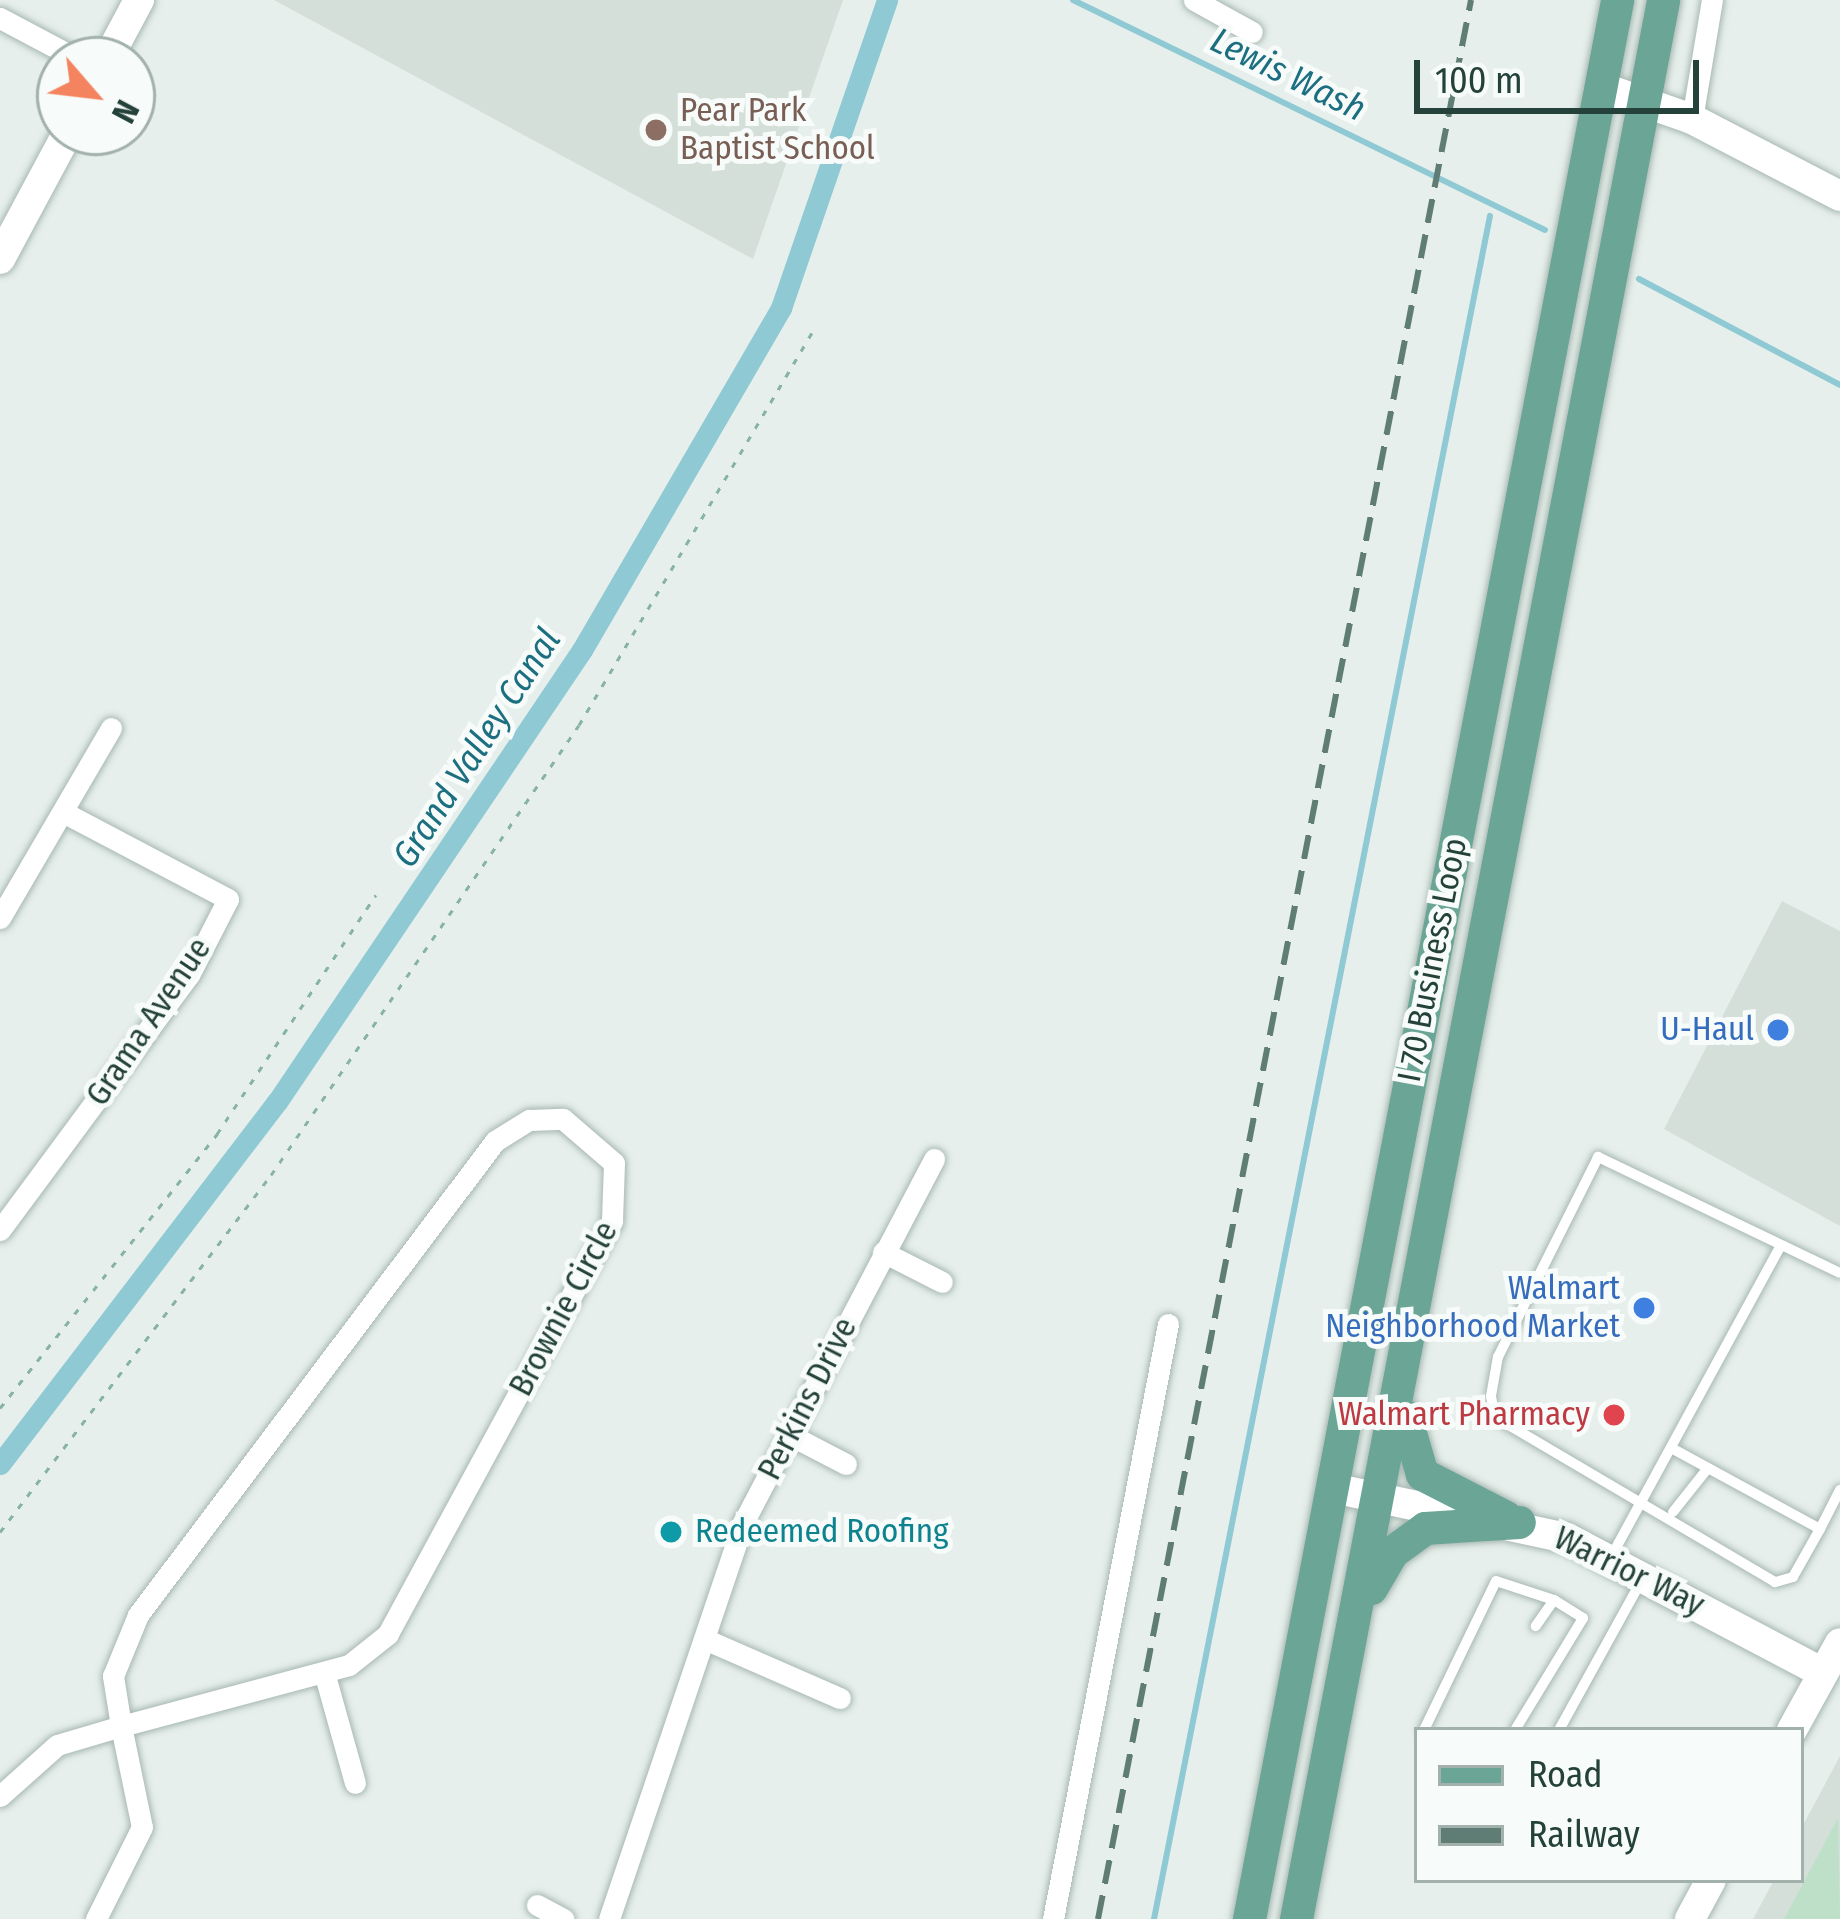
<!DOCTYPE html>
<style>
body{margin:0}
#map{position:relative;width:1840px;height:1919px;overflow:hidden;background:#e6efeb;font-family:"Fira Sans Condensed",sans-serif}
div>[style]{position:absolute}
[style*='--x']{left:calc(var(--x)*1px);top:calc(var(--y)*1px);width:calc(var(--w)*1px);rotate:calc(var(--a)*1deg)}
.built>*{inset:0;background:#d4dfda}
.green>*{inset:0;background:#bfe0c8}
.stream>*{height:6px;margin:-3px;padding:0 3px;transform-origin:3px;border-radius:3px;background:#8ec9d4}
.canal>*{height:21px;margin:-10.5px;padding:0 10.5px;transform-origin:10.5px;border-radius:10.5px;background:#8ec9d4}
.path>*{height:3px;margin-top:-1.5px;transform-origin:0;background:repeating-linear-gradient(90deg,#86b3a5 0 6px,transparent 0 15px)}
.roads{filter:drop-shadow(0 0 3px #a8b8b2) drop-shadow(0 0 3px #a8b8b2)}
.lane>*{height:10px;margin:-5px;padding:0 5px;transform-origin:5px;border-radius:5px;background:#fff}
.street>*{height:21px;margin:-10.5px;padding:0 10.5px;transform-origin:10.5px;border-radius:10.5px;background:#fff}
.secondary>*{height:30px;margin:-15px;padding:0 15px;transform-origin:15px;border-radius:15px;background:#fff}
.primary>*{height:33px;margin:-16.5px;padding:0 16.5px;transform-origin:16.5px;border-radius:16.5px;background:#6aa596}
.rail>*{height:6px;margin-top:-3px;transform-origin:0;background:repeating-linear-gradient(90deg,#5f7d75 0 24px,transparent 0 36px)}
.dots>*{width:33px;height:33px;translate:-50% -50%;box-sizing:border-box;border:6px solid #f7fbf9;border-radius:50%}
span{translate:-50% -50%;white-space:nowrap;text-align:center;line-height:1.15;-webkit-text-stroke:10px #f7fbf9;paint-order:stroke}
.education-label{font-size:33px;color:#785e54}
.left{translate:0 -50%;text-align:left}
.street-label{font-size:33px;color:#24423a}
.shop-label{font-size:33px;color:#366cbe}
.right{translate:-100% -50%;text-align:right}
.health-label{font-size:33px;color:#be3a42}
.culture-label{font-size:33px;color:#0d838f}
.water-label{font-size:36px;color:#1c6f80;font-style:italic}
.legend{position:absolute;left:1414px;top:1727px;width:390px;height:156px;box-sizing:border-box;background:#f7fbf9;border:3px solid #a3b1ad;margin:0;padding:15px 21px;list-style:none;font-size:36px;color:#24423a}
.legend li{display:flex;align-items:center;gap:24px;height:60px}
.legend b{width:60px;border:3px solid #a3b1ad}
.north{position:absolute;left:36px;top:36px;width:120px;height:120px;box-sizing:border-box;background:#f7fbf9;border:3px solid #a3b1ad;border-radius:50%;rotate:118deg;font-size:33px;font-weight:700;line-height:48px;text-align:center;color:#24423a}
.north::after{content:'';display:block;margin:auto;width:42px;height:54px;background:#f4845f;clip-path:polygon(50% 0,100% 100%,50% 72%,0 100%)}
.scale{position:absolute;left:1414px;top:60px;width:285px;height:54px;box-sizing:border-box;border:6px solid #24423a;border-top:0;padding-left:15px;font-size:36px;line-height:42px;white-space:nowrap;color:#24423a;-webkit-text-stroke:9px #f7fbf9;paint-order:stroke}
</style>
<div id="map">
<div class="built">
<i style="clip-path:polygon(274px 0,843px 0,753px 259px)"></i>
<i style="clip-path:polygon(1782px 901px,1840px 931px,1840px 1226px,1664px 1129px)"></i>
<i style="clip-path:polygon(1840px 1756px,1840px 1919px,1753px 1919px,1774px 1880px,1801px 1880px,1801px 1829px)"></i>
</div>
<div class="green">
<i style="clip-path:polygon(1838px 1818px,1840px 1919px,1784px 1919px)"></i>
</div>
<div class="stream">
<i style="--x:1073;--y:0;--w:525;--a:25.98"></i>
<i style="--x:1639;--y:279;--w:227;--a:27.8"></i>
<i style="--x:1154;--y:1919;--w:1736;--a:-78.84"></i>
</div>
<div class="canal">
<i style="--x:0;--y:1464;--w:456;--a:-52.6"></i>
<i style="--x:277;--y:1102;--w:545;--a:-55.99"></i>
<i style="--x:582;--y:650;--w:396;--a:-59.8"></i>
<i style="--x:781;--y:308;--w:326;--a:-71"></i>
</div>
<div class="path">
<i style="--x:0;--y:1408;--w:350;--a:-51.6"></i>
<i style="--x:217;--y:1134;--w:287;--a:-56.4"></i>
<i style="--x:0;--y:1532;--w:448;--a:-52.8"></i>
<i style="--x:271;--y:1175;--w:545;--a:-55.61"></i>
<i style="--x:579;--y:725;--w:463;--a:-59.3"></i>
</div>
<div class="roads">
<div class="lane">
<i style="--x:1675;--y:1450;--w:165;--a:28.6"></i>
<i style="--x:1820;--y:1529;--w:44;--a:-62.9"></i>
<i style="--x:1673;--y:1512;--w:56;--a:-51.5"></i>
<i style="--x:1820;--y:1529;--w:55;--a:119.4"></i>
<i style="--x:1793;--y:1577;--w:19;--a:164"></i>
<i style="--x:1775;--y:1582;--w:325;--a:-149.5"></i>
<i style="--x:1495;--y:1417;--w:21;--a:-101"></i>
<i style="--x:1491;--y:1396;--w:40;--a:-80"></i>
<i style="--x:1498;--y:1357;--w:224;--a:-63.4"></i>
<i style="--x:1598;--y:1157;--w:268;--a:25.6"></i>
<i style="--x:1611;--y:1557;--w:351;--a:-61.4"></i>
<i style="--x:1424;--y:1730;--w:165;--a:-64.2"></i>
<i style="--x:1496;--y:1581;--w:61;--a:18.1"></i>
<i style="--x:1515;--y:1730;--w:131;--a:-58.7"></i>
<i style="--x:1583;--y:1618;--w:34;--a:-148"></i>
<i style="--x:1554;--y:1600;--w:32;--a:125"></i>
<i style="--x:1559;--y:1730;--w:168;--a:-61.1"></i>
</div>
<div class="street">
<i style="--x:1194;--y:0;--w:66;--a:28.9"></i>
<i style="--x:0;--y:18;--w:89;--a:28"></i>
<i style="--x:1692;--y:119;--w:121;--a:-80.5"></i>
<i style="--x:0;--y:918;--w:220;--a:-59.7"></i>
<i style="--x:563;--y:1119;--w:67;--a:40.8"></i>
<i style="--x:614;--y:1163;--w:58;--a:92"></i>
<i style="--x:612;--y:1221;--w:470;--a:118.5"></i>
<i style="--x:388;--y:1634;--w:50;--a:141.5"></i>
<i style="--x:349;--y:1665;--w:236;--a:165"></i>
<i style="--x:121;--y:1726;--w:51;--a:-99.1"></i>
<i style="--x:113;--y:1676;--w:66;--a:-67.7"></i>
<i style="--x:138;--y:1615;--w:593;--a:-53.01"></i>
<i style="--x:495;--y:1141;--w:40;--a:-32"></i>
<i style="--x:529;--y:1120;--w:34;--a:-2"></i>
<i style="--x:0;--y:1230;--w:317;--a:-53.5"></i>
<i style="--x:189;--y:975;--w:85;--a:-62.8"></i>
<i style="--x:228;--y:899;--w:182;--a:-152.2"></i>
<i style="--x:883;--y:1252;--w:66;--a:27"></i>
<i style="--x:790;--y:1435;--w:63;--a:27.4"></i>
<i style="--x:707;--y:1640;--w:145;--a:23.6"></i>
<i style="--x:324;--y:1672;--w:115;--a:74.4"></i>
<i style="--x:0;--y:1796;--w:76;--a:-41.8"></i>
<i style="--x:57;--y:1745;--w:67;--a:-16.5"></i>
<i style="--x:121;--y:1726;--w:103;--a:78.3"></i>
<i style="--x:142;--y:1827;--w:103;--a:116.6"></i>
<i style="--x:537;--y:1905;--w:30;--a:28"></i>
<i style="--x:609;--y:1919;--w:420;--a:-71.3"></i>
<i style="--x:744;--y:1521;--w:409;--a:-62.3"></i>
<i style="--x:1053;--y:1919;--w:606;--a:-79.06"></i>
</div>
<div class="secondary">
<i style="--x:107;--y:60;--w:68;--a:-61.9"></i>
<i style="--x:1601;--y:87;--w:96;--a:19.4"></i>
<i style="--x:1692;--y:119;--w:167;--a:27.5"></i>
<i style="--x:0;--y:259;--w:144;--a:-61.8"></i>
<i style="--x:1333;--y:1488;--w:239;--a:12.1"></i>
<i style="--x:1567;--y:1538;--w:289;--a:27.8"></i>
<i style="--x:1792;--y:1730;--w:99;--a:-61.1"></i>
<i style="--x:1690;--y:1919;--w:44;--a:-61.7"></i>
</div>
<div class="primary">
<i style="--x:1405;--y:1416;--w:60;--a:73.7"></i>
<i style="--x:1422;--y:1474;--w:94;--a:27.1"></i>
<i style="--x:1371;--y:1588;--w:42;--a:-59.7"></i>
<i style="--x:1392;--y:1552;--w:41;--a:-36"></i>
<i style="--x:1425;--y:1528;--w:94;--a:-3.7"></i>
<i style="--x:1249;--y:1919;--w:1954;--a:-79.14"></i>
<i style="--x:1296;--y:1919;--w:1954;--a:-79.17"></i>
</div>
</div>
<div class="rail">
<i style="--x:1098;--y:1919;--w:1955;--a:-79"></i>
</div>
<div class="dots">
<i style="left:656px;top:130px;background:#8d6e63"></i>
<i style="left:1778px;top:1030px;background:#3f7fe0"></i>
<i style="left:1644px;top:1308px;background:#3f7fe0"></i>
<i style="left:1614px;top:1415px;background:#e0444e"></i>
<i style="left:671px;top:1532px;background:#0f9aa8"></i>
</div>
<div class="education-label">
<span class="left" style="left:680px;top:130px">Pear Park<br>Baptist School</span>
</div>
<div class="street-label">
<span style="left:1433px;top:960px;rotate:-79deg">I 70 Business Loop</span>
<span style="left:149px;top:1022px;rotate:-56deg">Grama Avenue</span>
<span style="left:564px;top:1309px;rotate:-62deg">Brownie Circle</span>
<span style="left:808px;top:1399px;rotate:-63deg">Perkins Drive</span>
<span style="left:1629px;top:1572px;rotate:26deg">Warrior Way</span>
</div>
<div class="shop-label">
<span class="right" style="left:1754px;top:1030px">U-Haul</span>
<span class="right" style="left:1620px;top:1308px">Walmart<br>Neighborhood Market</span>
</div>
<div class="health-label">
<span class="right" style="left:1590px;top:1415px">Walmart Pharmacy</span>
</div>
<div class="culture-label">
<span class="left" style="left:695px;top:1532px">Redeemed Roofing</span>
</div>
<div class="water-label">
<span style="left:1288px;top:75px;rotate:26deg">Lewis Wash</span>
<span style="left:477px;top:748px;rotate:-57deg">Grand Valley Canal</span>
</div>
<ul class="legend">
<li><b style="height:15px;background:#6aa596"></b>Road</li>
<li><b style="height:15px;background:#5f7d75"></b>Railway</li>
</ul>
<div class="north">N</div>
<div class="scale">100 m</div>
</div>
